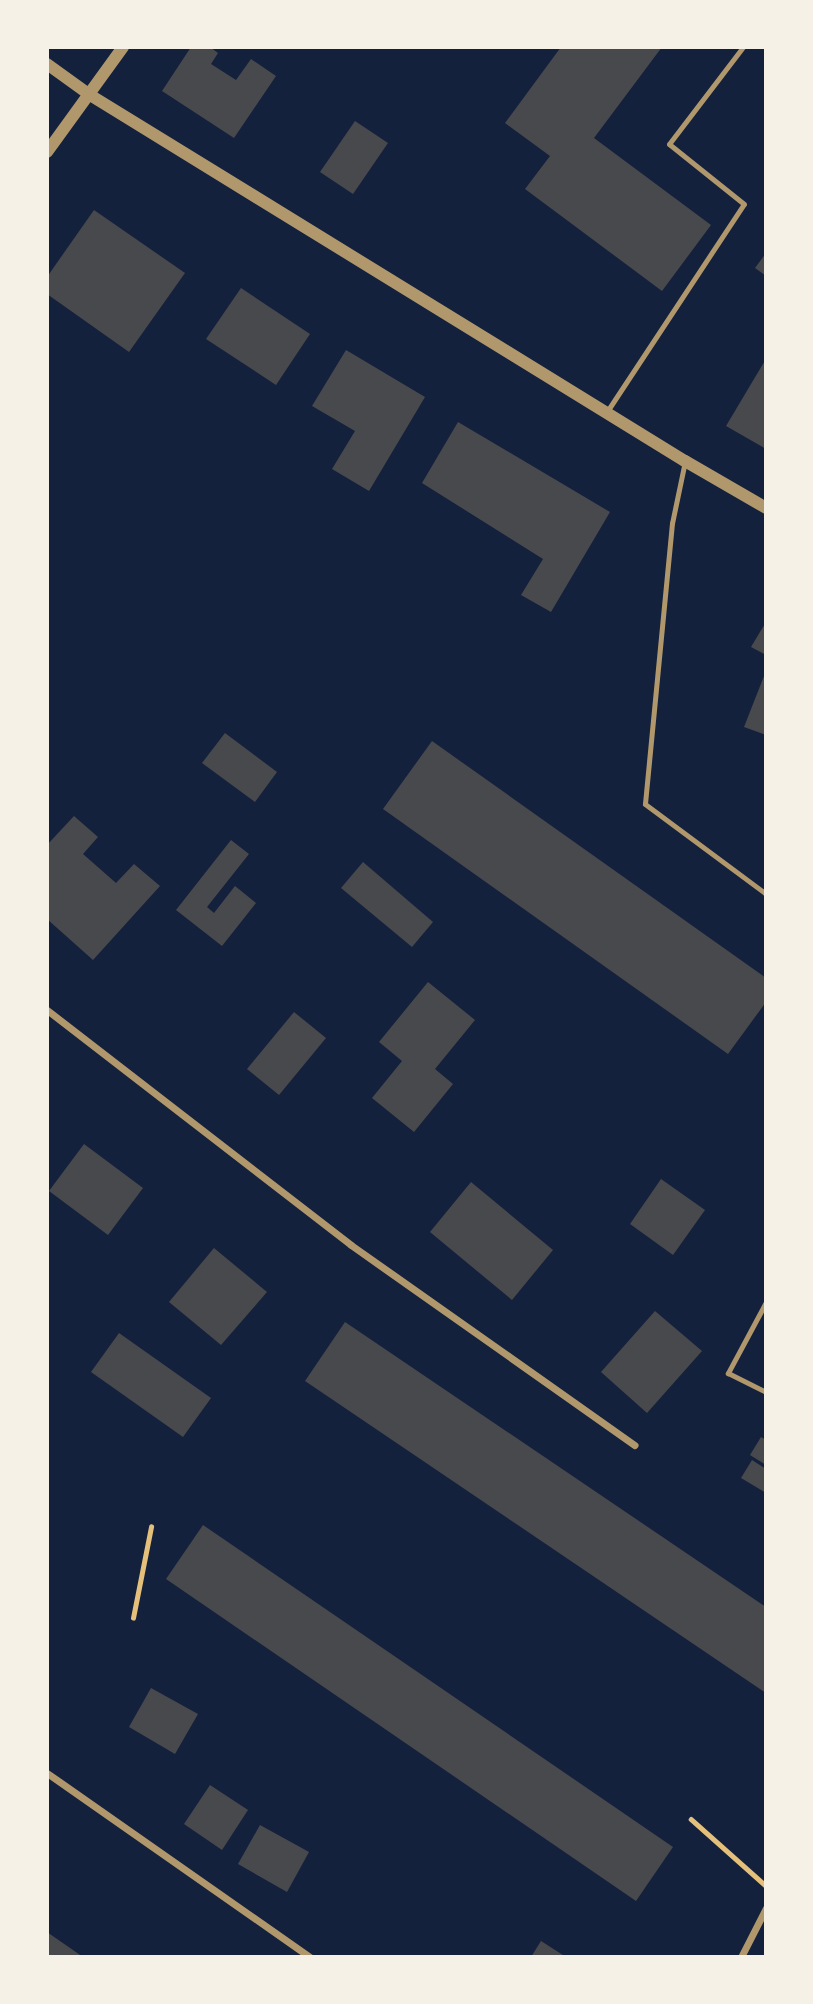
<!DOCTYPE html>
<style>
body{margin:0}
#map{position:relative;width:813px;height:2004px;overflow:hidden;background:#14213d;font-family:Montserrat,sans-serif}
div>[style]{position:absolute}
[style*='--x']{left:calc(var(--x)*1px);top:calc(var(--y)*1px);width:calc(var(--w)*1px);rotate:calc(var(--a)*1deg)}
.building>*{inset:0;background:#48494c}
.path>*{height:4.5px;margin:-2.25px;padding:0 2.25px;transform-origin:2.25px;border-radius:2.25px;background:#e5c07b}
.service>*{height:5px;margin:-2.5px;padding:0 2.5px;transform-origin:2.5px;border-radius:2.5px;background:#b1986c}
.minor>*{height:7px;margin:-3.5px;padding:0 3.5px;transform-origin:3.5px;border-radius:3.5px;background:#b1986c}
.tertiary>*{height:12px;margin:-6px;padding:0 6px;transform-origin:6px;border-radius:6px;background:#b1986c}
span{translate:-50% -50%;white-space:nowrap;text-align:center;line-height:1.15;-webkit-text-stroke:5px #f6f1e7;paint-order:stroke}
.frame{position:absolute;inset:0;border:49px solid #f6f1e7;pointer-events:none}
</style>
<div id="map">
<div class="building">
<i style="clip-path:polygon(191px 47px,210px 47px,218px 53px,211px 64px,236px 80px,251px 59px,276px 76px,234px 138px,162px 91px)"></i>
<i style="clip-path:polygon(561px 47px,662px 47px,594px 138px,711px 225px,662px 291px,525px 189px,550px 156px,505px 123px)"></i>
<i style="clip-path:polygon(355px 121px,388px 143px,353px 194px,320px 172px)"></i>
<i style="clip-path:polygon(94px 210px,185px 273px,129px 352px,47px 294px,47px 277px)"></i>
<i style="clip-path:polygon(766px 253px,766px 276px,755px 268px)"></i>
<i style="clip-path:polygon(241px 288px,310px 334px,276px 385px,206px 339px)"></i>
<i style="clip-path:polygon(346px 350px,425px 397px,369px 491px,332px 469px,355px 431px,312px 406px)"></i>
<i style="clip-path:polygon(766px 359px,766px 449px,726px 426px)"></i>
<i style="clip-path:polygon(458px 422px,610px 512px,551px 612px,521px 595px,543px 559px,422px 483px)"></i>
<i style="clip-path:polygon(766px 622px,766px 655px,751px 647px)"></i>
<i style="clip-path:polygon(766px 671px,766px 735px,744px 727px)"></i>
<i style="clip-path:polygon(225px 733px,277px 772px,255px 802px,202px 763px)"></i>
<i style="clip-path:polygon(432px 741px,766px 978px,766px 1002px,728px 1054px,383px 809px)"></i>
<i style="clip-path:polygon(74px 816px,98px 837px,83px 854px,116px 883px,134px 864px,160px 886px,93px 960px,47px 919px,47px 845px)"></i>
<i style="clip-path:polygon(231px 840px,249px 854px,207px 907px,214px 913px,235px 886px,256px 903px,222px 946px,176px 910px)"></i>
<i style="clip-path:polygon(363px 862px,433px 922px,412px 947px,341px 888px)"></i>
<i style="clip-path:polygon(428px 982px,475px 1020px,435px 1069px,453px 1084px,414px 1132px,372px 1098px,402px 1061px,379px 1042px)"></i>
<i style="clip-path:polygon(294px 1012px,326px 1038px,279px 1095px,247px 1069px)"></i>
<i style="clip-path:polygon(84px 1144px,143px 1188px,108px 1235px,49px 1191px)"></i>
<i style="clip-path:polygon(661px 1179px,705px 1210px,673px 1255px,630px 1224px)"></i>
<i style="clip-path:polygon(471px 1182px,553px 1250px,512px 1300px,430px 1232px)"></i>
<i style="clip-path:polygon(214px 1248px,267px 1292px,221px 1345px,169px 1302px)"></i>
<i style="clip-path:polygon(655px 1311px,702px 1351px,647px 1413px,601px 1372px)"></i>
<i style="clip-path:polygon(345px 1322px,766px 1607px,766px 1693px,305px 1381px)"></i>
<i style="clip-path:polygon(119px 1333px,211px 1398px,183px 1437px,91px 1372px)"></i>
<i style="clip-path:polygon(761px 1437px,766px 1440px,766px 1465px,750px 1455px)"></i>
<i style="clip-path:polygon(752px 1460px,766px 1469px,766px 1493px,741px 1478px)"></i>
<i style="clip-path:polygon(203px 1525px,673px 1847px,636px 1901px,166px 1579px)"></i>
<i style="clip-path:polygon(151px 1688px,198px 1714px,175px 1754px,129px 1727px)"></i>
<i style="clip-path:polygon(210px 1785px,248px 1810px,222px 1850px,184px 1824px)"></i>
<i style="clip-path:polygon(260px 1825px,309px 1852px,287px 1892px,238px 1864px)"></i>
<i style="clip-path:polygon(47px 1932px,83px 1957px,47px 1957px)"></i>
<i style="clip-path:polygon(541px 1941px,566px 1957px,531px 1957px)"></i>
</div>
<div class="path">
<i style="--x:133;--y:1618;--w:93;--a:-78.8"></i>
<i style="--x:691;--y:1819;--w:99;--a:41.7"></i>
</div>
<div class="service">
<i style="--x:606;--y:413;--w:250;--a:-56.6"></i>
<i style="--x:744;--y:204;--w:96;--a:-141.3"></i>
<i style="--x:669;--y:144;--w:122;--a:-52.7"></i>
<i style="--x:685;--y:461;--w:63;--a:101.8"></i>
<i style="--x:672;--y:523;--w:282;--a:95.5"></i>
<i style="--x:645;--y:804;--w:151;--a:36.6"></i>
<i style="--x:766;--y:1302;--w:81;--a:118.2"></i>
<i style="--x:728;--y:1373;--w:42;--a:26.6"></i>
</div>
<div class="minor">
<i style="--x:47;--y:1010;--w:384;--a:37.7"></i>
<i style="--x:351;--y:1245;--w:347;--a:35.2"></i>
<i style="--x:47;--y:1773;--w:321;--a:35"></i>
<i style="--x:741;--y:1957;--w:55;--a:-63"></i>
</div>
<div class="tertiary">
<i style="--x:47;--y:64;--w:53;--a:35.8"></i>
<i style="--x:90;--y:95;--w:699;--a:31.6"></i>
<i style="--x:685;--y:461;--w:94;--a:30.1"></i>
<i style="--x:47;--y:152;--w:130;--a:-54.1"></i>
</div>
<div class="frame"></div>
</div>
